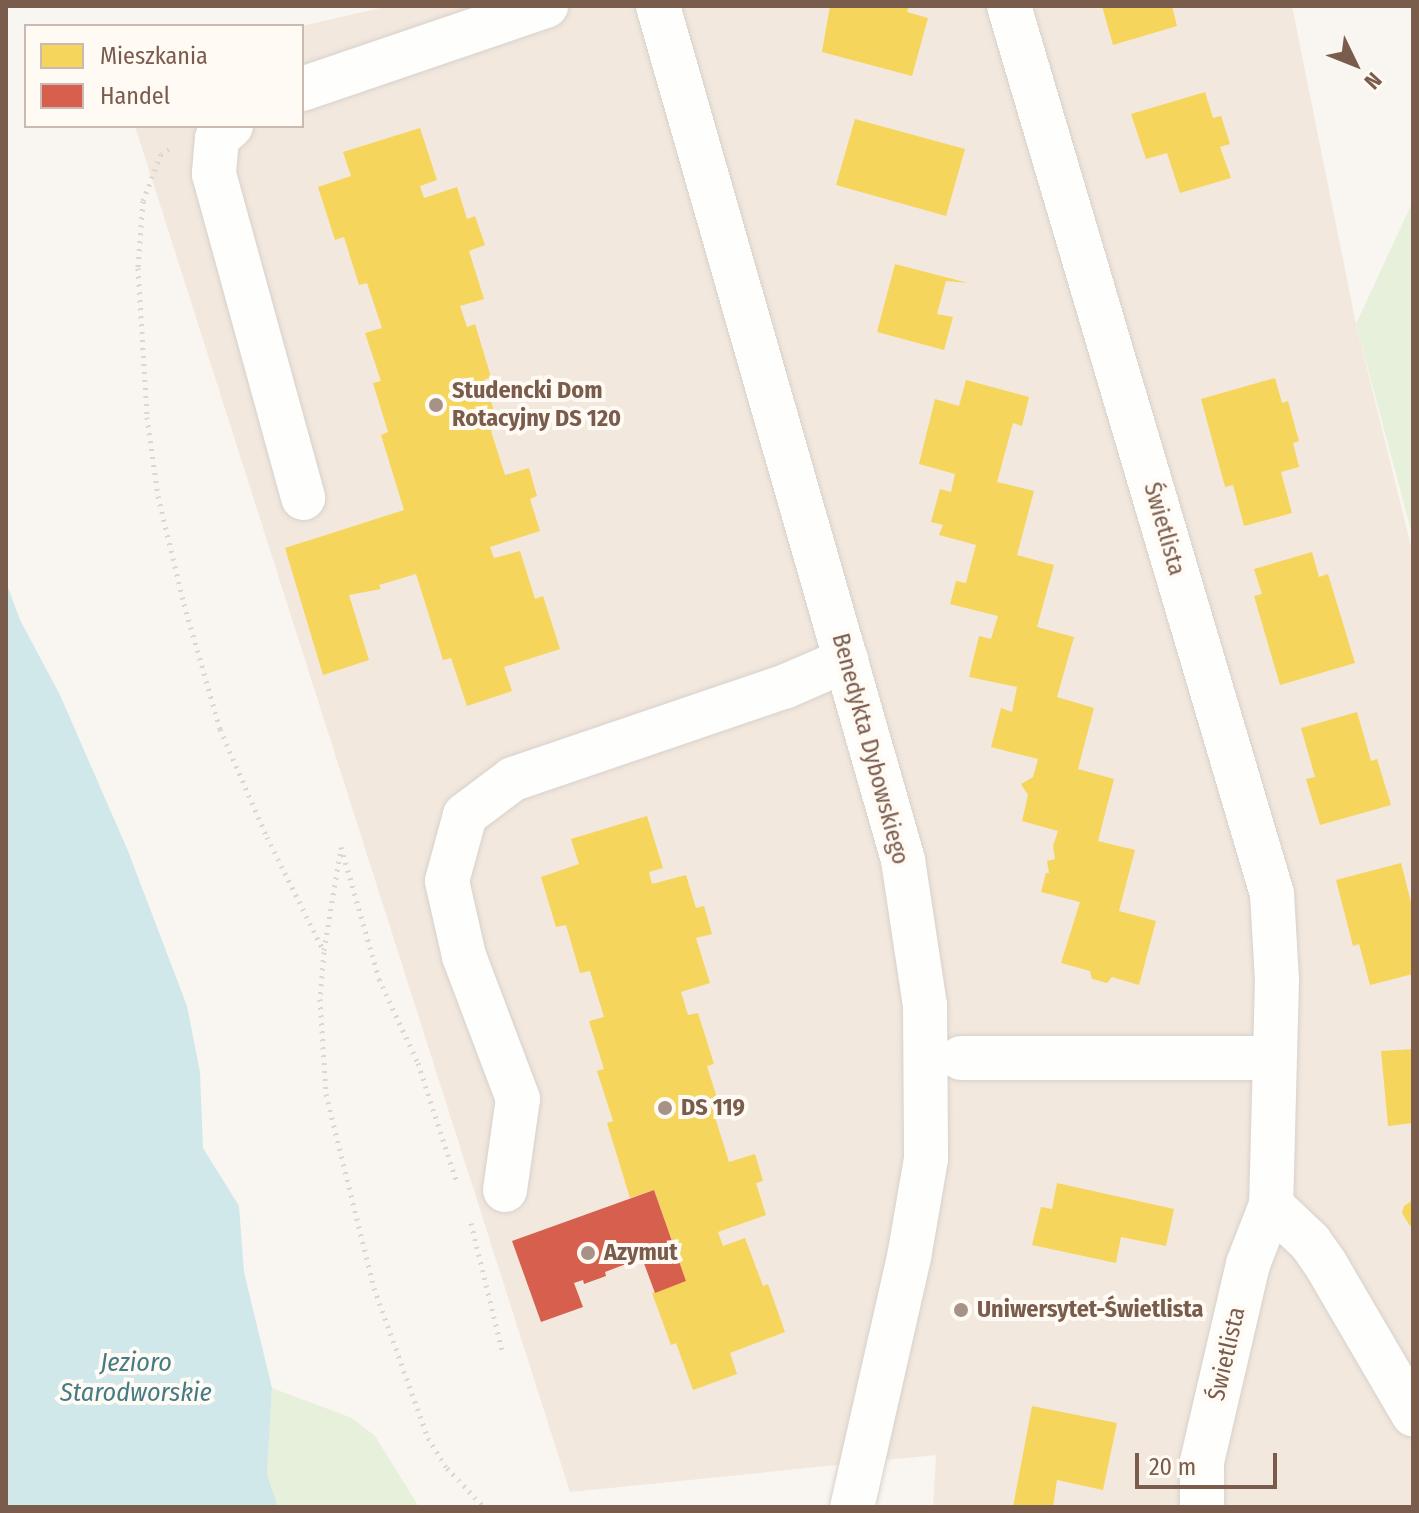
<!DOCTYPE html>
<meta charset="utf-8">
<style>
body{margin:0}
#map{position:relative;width:1419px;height:1513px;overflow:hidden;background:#f9f5f0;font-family:"Fira Sans Condensed",sans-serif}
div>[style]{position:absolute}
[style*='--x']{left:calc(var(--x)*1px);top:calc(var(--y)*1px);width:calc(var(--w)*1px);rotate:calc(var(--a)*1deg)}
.residential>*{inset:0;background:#f2e8de}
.green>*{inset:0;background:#e7f0db}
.water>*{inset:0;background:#d0e8ea}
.homes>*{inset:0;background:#f6d55c}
.shops>*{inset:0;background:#d6604d}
.path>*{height:5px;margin-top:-2.5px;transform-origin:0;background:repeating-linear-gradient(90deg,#dcd5d0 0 2px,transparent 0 8px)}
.roads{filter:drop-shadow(0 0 2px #d7d1cb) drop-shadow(0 0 2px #d7d1cb)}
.minor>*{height:44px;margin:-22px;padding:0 22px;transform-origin:22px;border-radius:22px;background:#fefefd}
.dots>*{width:22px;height:22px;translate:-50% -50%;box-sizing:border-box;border:4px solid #fffaf3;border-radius:50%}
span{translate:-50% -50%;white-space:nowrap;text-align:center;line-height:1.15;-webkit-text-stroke:8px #fffaf3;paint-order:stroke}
.poi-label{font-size:24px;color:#7a5c4d;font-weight:700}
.left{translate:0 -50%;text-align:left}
.street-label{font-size:24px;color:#7a5c4d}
.water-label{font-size:26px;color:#437c86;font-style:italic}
.frame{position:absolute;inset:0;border:8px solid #7a5c4d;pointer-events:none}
.legend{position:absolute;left:24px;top:24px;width:280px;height:104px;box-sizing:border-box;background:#fffaf3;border:2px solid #cabbb1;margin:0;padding:10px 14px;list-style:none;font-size:24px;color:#7a5c4d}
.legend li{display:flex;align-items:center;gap:16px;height:40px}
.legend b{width:40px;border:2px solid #cabbb1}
.north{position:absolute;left:1315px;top:24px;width:80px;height:80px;-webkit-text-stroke:6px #fffaf3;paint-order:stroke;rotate:133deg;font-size:22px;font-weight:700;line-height:32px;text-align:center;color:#7a5c4d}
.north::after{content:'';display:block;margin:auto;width:28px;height:36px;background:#7a5c4d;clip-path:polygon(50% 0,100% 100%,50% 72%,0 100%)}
.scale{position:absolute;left:1135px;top:1453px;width:142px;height:36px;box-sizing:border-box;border:4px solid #7a5c4d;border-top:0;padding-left:10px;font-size:24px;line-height:28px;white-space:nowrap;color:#7a5c4d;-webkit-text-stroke:6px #fffaf3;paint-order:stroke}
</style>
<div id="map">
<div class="residential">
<i style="clip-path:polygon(389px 6px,1292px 6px,1356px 324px,1413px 554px,1413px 1507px,933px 1507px,936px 1455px,570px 1492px,135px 126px,302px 126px,302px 26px)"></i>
</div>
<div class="green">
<i style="clip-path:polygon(1413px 201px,1413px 538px,1356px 324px)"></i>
<i style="clip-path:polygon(272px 1388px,352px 1418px,375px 1436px,419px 1507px,278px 1507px,267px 1474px)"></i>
</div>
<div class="water">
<i style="clip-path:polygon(6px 582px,20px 620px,60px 695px,128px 851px,187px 1006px,200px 1072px,203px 1148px,239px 1206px,244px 1272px,272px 1388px,267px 1474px,278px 1507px,6px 1507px)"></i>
</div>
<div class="homes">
<i style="clip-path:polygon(830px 6px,909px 6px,907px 12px,928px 18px,912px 76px,822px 52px)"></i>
<i style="clip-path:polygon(1102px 6px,1172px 6px,1177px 26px,1113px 45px)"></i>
<i style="clip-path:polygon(1205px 92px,1213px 118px,1221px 116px,1230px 144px,1220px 147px,1231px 178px,1180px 193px,1167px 153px,1146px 159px,1131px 114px)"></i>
<i style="clip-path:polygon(855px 119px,965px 149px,946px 216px,836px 185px)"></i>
<i style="clip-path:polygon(420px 128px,437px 180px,420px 186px,424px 198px,457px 187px,467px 219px,475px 216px,485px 245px,469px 251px,484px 299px,460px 306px,467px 327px,475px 324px,491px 377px,484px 380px,499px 426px,491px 431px,505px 475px,529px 468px,537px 496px,530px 499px,540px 531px,490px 547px,494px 558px,520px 551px,535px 599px,543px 596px,560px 649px,504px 667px,512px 691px,467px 706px,451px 658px,443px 660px,416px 574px,379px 585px,381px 589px,349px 595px,369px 660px,323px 675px,285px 548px,404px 510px,381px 435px,388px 432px,373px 383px,381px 381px,365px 333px,382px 328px,367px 283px,359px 285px,344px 237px,335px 240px,318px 187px,351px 176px,343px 152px)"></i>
<i style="clip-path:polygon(895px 264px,968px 283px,946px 281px,937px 314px,953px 317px,944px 350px,877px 332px)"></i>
<i style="clip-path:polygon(1275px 378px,1282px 403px,1288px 401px,1299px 441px,1293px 443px,1299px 467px,1281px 472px,1292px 513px,1244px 526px,1233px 485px,1225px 487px,1201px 399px)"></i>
<i style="clip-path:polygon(966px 380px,1029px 397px,1022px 426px,1013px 423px,997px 482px,1034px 491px,1017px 555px,1054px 565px,1037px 627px,1074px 637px,1057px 697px,1094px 708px,1078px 769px,1114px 779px,1098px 841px,1135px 850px,1119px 911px,1156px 921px,1139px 985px,1112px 977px,1107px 983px,1092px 979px,1090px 971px,1061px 963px,1080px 902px,1041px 892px,1046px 873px,1049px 873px,1047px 861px,1055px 859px,1053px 846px,1058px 831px,1022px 821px,1028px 795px,1021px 784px,1033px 777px,1038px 759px,991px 747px,1001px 708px,1012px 712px,1017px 687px,969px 677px,979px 636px,991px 639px,998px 616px,950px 604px,956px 581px,966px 583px,976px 545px,939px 535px,943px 525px,931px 522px,940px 489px,951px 492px,955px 474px,919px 464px,935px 399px,959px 406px)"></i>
<i style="clip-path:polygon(1312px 552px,1319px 577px,1328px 574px,1355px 663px,1280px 685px,1254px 596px,1262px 594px,1254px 569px)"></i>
<i style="clip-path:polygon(1357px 712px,1371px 761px,1377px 759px,1391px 805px,1320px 825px,1306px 779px,1315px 777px,1301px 728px)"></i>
<i style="clip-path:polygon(647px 816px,663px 868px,649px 872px,652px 884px,686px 875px,696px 908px,704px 906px,712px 934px,696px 938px,710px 983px,681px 992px,688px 1015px,698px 1013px,714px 1064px,707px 1066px,722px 1114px,715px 1117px,729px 1162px,755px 1154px,763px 1181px,756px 1183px,766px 1215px,718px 1232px,723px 1246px,745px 1238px,763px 1286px,768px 1284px,785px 1332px,730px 1353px,737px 1374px,693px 1390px,676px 1343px,671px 1345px,652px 1293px,686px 1281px,654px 1190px,630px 1198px,607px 1123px,613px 1121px,597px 1071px,604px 1069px,589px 1021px,604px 1017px,590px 971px,580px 973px,566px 925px,556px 927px,541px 877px,579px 864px,571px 839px)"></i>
<i style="clip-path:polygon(1401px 863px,1413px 910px,1413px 974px,1370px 985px,1359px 944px,1353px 946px,1336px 880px)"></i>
<i style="clip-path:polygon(1413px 1049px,1413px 1123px,1388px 1126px,1381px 1051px)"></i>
<i style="clip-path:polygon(1057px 1183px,1174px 1209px,1166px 1246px,1121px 1237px,1116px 1263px,1032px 1245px,1041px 1207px,1052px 1209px)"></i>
<i style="clip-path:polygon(1413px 1200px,1413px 1226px,1410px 1226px,1402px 1213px,1404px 1206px)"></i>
<i style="clip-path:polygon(1032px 1406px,1117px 1423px,1103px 1490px,1057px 1480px,1053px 1507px,1013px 1507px)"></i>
</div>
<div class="shops">
<i style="clip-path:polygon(654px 1190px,686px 1281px,655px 1293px,642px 1258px,605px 1272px,606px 1276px,584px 1284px,583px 1280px,574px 1283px,583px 1307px,541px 1322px,512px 1241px)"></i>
</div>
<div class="path">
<i style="--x:169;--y:149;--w:9;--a:148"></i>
<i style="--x:161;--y:154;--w:50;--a:111"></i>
<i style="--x:143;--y:201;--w:67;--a:94.3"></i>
<i style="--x:138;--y:268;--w:149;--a:86.5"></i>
<i style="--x:147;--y:417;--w:80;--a:82.1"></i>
<i style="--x:158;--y:496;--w:111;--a:76.5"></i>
<i style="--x:184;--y:604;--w:130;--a:73.9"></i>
<i style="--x:220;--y:729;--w:118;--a:66.5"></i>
<i style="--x:267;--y:837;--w:128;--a:63.6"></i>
<i style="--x:324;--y:952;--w:47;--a:94.9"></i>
<i style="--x:320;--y:999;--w:95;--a:86.4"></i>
<i style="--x:326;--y:1094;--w:200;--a:76.1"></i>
<i style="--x:374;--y:1288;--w:159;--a:70.2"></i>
<i style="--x:428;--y:1438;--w:36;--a:58"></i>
<i style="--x:447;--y:1468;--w:54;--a:46.5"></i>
<i style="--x:324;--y:950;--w:104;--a:-80.6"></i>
<i style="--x:341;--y:847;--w:137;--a:73.9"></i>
<i style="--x:379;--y:979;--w:93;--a:65.1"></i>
<i style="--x:418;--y:1063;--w:126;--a:72"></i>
<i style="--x:471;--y:1223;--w:135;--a:76.3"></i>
</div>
<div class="roads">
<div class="minor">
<i style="--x:658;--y:6;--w:888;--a:73.99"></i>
<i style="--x:903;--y:860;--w:147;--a:81.4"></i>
<i style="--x:925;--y:1005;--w:154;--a:89.6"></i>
<i style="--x:926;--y:1159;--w:99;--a:99.8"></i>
<i style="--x:909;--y:1257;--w:256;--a:102.8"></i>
<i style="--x:1009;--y:6;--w:926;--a:73.5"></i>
<i style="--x:1272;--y:894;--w:86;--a:86.7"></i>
<i style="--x:1277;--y:980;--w:225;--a:91.5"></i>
<i style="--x:1271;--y:1205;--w:63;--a:111.3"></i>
<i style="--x:1248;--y:1264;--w:203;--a:103.1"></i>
<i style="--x:1202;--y:1462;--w:45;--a:90"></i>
<i style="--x:302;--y:89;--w:258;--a:-18.8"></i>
<i style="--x:231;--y:126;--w:18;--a:139"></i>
<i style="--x:217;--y:138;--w:36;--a:95"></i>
<i style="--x:214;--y:174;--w:336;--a:74.6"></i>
<i style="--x:961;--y:1058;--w:313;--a:0"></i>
<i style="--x:505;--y:1190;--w:92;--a:-81.9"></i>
<i style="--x:518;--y:1099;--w:153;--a:-110.7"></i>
<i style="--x:464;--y:956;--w:77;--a:-102.8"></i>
<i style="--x:447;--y:881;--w:68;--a:-74.7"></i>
<i style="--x:465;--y:815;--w:60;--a:-36.9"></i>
<i style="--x:513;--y:779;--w:286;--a:-18.8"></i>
<i style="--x:784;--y:687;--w:68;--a:-23.5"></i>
<i style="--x:1271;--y:1205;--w:54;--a:43.5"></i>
<i style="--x:1310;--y:1242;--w:28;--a:55"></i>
<i style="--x:1326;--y:1265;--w:173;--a:59.7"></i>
</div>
</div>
<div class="dots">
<i style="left:436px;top:405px;background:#a69286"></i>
<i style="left:665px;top:1108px;background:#a69286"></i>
<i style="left:588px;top:1253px;background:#a69286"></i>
<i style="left:961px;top:1310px;background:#a69286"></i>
</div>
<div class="poi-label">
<span class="left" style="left:452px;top:405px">Studencki Dom<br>Rotacyjny DS 120</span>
<span class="left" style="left:681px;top:1108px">DS 119</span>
<span class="left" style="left:604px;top:1253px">Azymut</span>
<span class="left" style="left:977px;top:1310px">Uniwersytet-Świetlista</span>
</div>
<div class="street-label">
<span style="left:1164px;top:529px;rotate:74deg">Świetlista</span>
<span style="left:870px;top:749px;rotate:75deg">Benedykta Dybowskiego</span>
<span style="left:1227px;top:1354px;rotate:-77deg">Świetlista</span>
</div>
<div class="water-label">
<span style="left:136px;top:1378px">Jezioro<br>Starodworskie</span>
</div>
<div class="frame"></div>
<ul class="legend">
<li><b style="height:22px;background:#f6d55c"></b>Mieszkania</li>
<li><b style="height:22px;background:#d6604d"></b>Handel</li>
</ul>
<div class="north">N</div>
<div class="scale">20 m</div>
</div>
